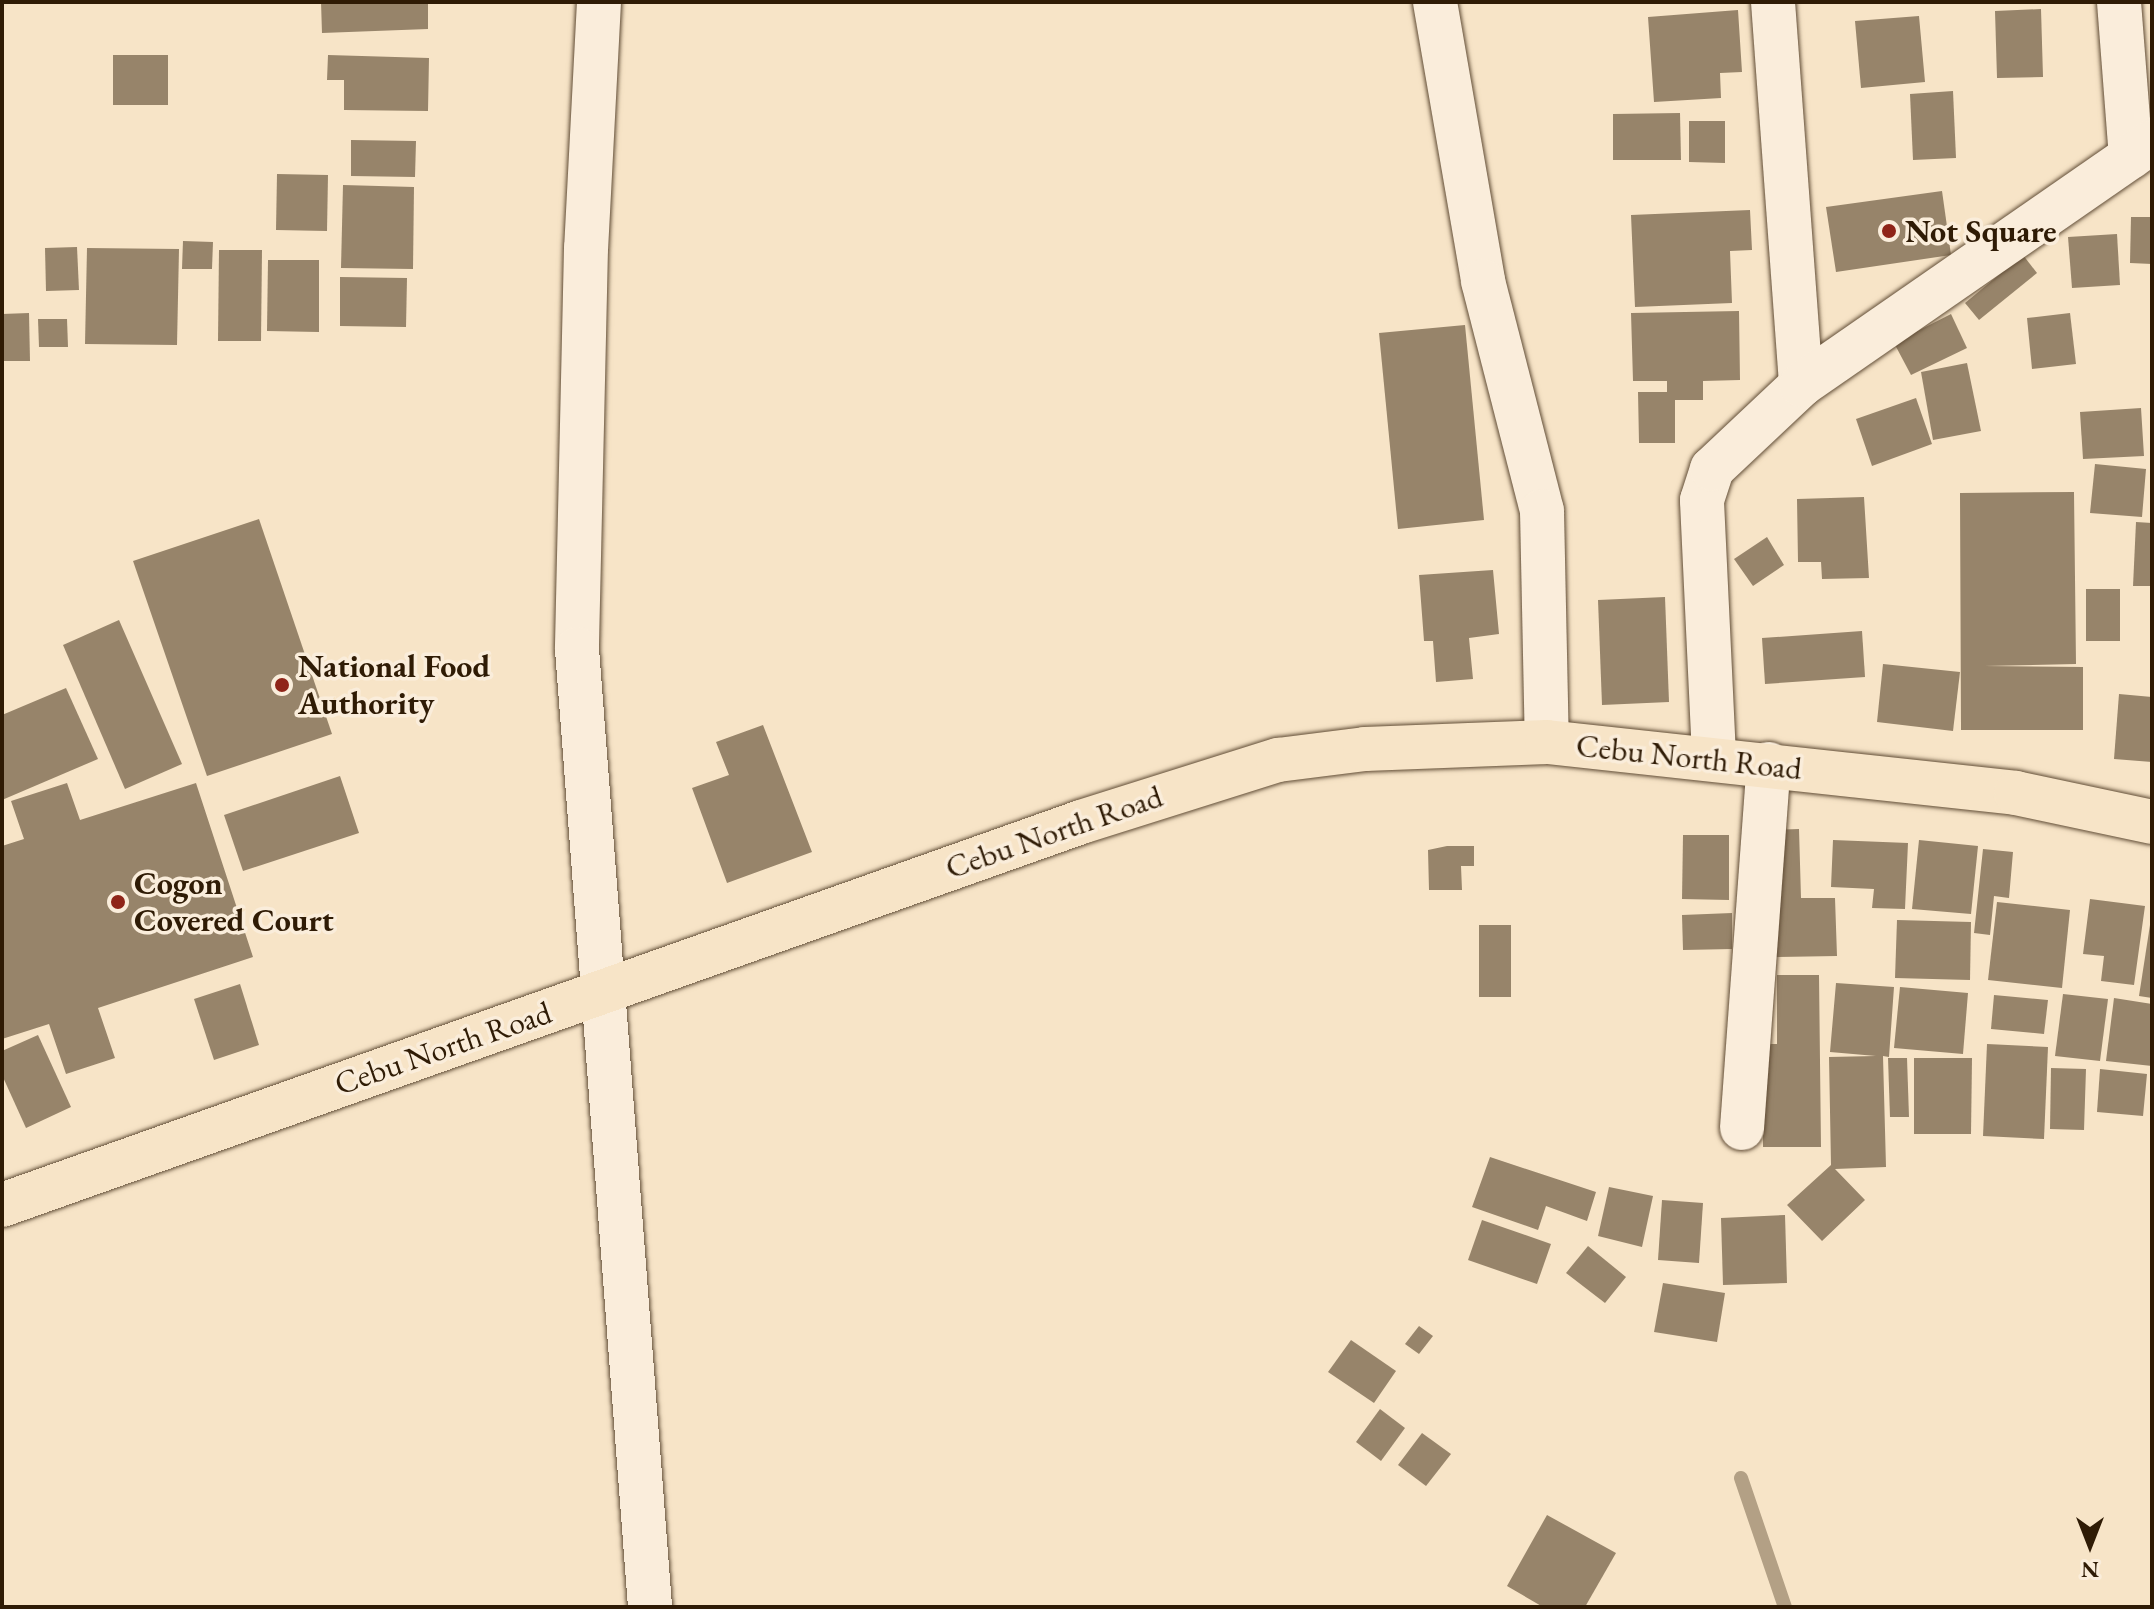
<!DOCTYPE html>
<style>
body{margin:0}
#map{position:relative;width:2154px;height:1609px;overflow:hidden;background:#f7e4c7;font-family:"EB Garamond",serif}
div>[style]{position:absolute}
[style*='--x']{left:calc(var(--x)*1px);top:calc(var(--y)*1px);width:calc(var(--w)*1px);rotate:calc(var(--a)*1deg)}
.stream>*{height:14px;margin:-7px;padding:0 7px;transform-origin:7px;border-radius:7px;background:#b3a085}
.building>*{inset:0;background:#97846a}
.roads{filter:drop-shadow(0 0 2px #614d36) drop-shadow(0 0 2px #614d36)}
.minor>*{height:44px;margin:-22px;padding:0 22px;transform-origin:22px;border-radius:22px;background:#faeddb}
.highway>*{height:44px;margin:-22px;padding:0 22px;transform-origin:22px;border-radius:22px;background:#f7e4c7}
.dots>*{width:22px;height:22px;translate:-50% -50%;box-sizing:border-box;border:4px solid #faeddb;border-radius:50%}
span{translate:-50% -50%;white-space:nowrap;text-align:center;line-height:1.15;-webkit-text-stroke:7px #faeddb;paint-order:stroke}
.poi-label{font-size:32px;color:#2f1b05;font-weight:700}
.left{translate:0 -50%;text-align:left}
.street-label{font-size:32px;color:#2f1b05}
.frame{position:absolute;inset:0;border:4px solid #2f1b05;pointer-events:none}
.north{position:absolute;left:2050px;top:1505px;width:80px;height:80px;-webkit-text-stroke:6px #faeddb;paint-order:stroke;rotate:180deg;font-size:22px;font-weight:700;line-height:32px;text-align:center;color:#2f1b05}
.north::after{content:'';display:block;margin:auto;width:28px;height:36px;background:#2f1b05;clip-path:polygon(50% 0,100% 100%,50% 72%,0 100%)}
</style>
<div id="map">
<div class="stream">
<i style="--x:1741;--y:1478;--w:136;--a:71.2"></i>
</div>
<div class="building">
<i style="clip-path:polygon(321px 2px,428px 2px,428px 29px,322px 33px)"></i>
<i style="clip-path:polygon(2041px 9px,2043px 77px,1997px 78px,1995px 11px)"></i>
<i style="clip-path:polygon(1738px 10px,1742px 72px,1720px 73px,1721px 98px,1654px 102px,1648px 17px)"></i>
<i style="clip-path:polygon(1919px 16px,1925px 82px,1861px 88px,1855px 21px)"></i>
<i style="clip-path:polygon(113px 55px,168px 55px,168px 105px,113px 105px)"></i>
<i style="clip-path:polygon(328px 55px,429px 58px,428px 111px,344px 110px,344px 80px,327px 80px)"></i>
<i style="clip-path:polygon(1953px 91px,1956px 158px,1913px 160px,1910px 94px)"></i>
<i style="clip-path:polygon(1680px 113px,1681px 160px,1613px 160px,1613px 114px)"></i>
<i style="clip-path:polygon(1689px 121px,1725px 121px,1725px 163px,1689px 162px)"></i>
<i style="clip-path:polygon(351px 140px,416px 141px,415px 177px,351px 176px)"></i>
<i style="clip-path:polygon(277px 174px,328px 175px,327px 231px,276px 230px)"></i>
<i style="clip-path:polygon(343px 185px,414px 187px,413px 269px,341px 268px)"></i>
<i style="clip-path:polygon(1942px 191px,1951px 255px,1836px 272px,1826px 207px)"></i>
<i style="clip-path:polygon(1750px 210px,1752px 250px,1730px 251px,1732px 303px,1635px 307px,1631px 215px)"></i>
<i style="clip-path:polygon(2131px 217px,2152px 217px,2152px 264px,2130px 263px)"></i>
<i style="clip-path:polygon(2117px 234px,2120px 285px,2072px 288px,2068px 237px)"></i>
<i style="clip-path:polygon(183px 241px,213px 242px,212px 269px,182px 269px)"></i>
<i style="clip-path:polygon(77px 247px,79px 290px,46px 291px,45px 248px)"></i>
<i style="clip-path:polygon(87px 248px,179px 249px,177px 345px,85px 344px)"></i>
<i style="clip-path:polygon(219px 250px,262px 250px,261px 341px,218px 341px)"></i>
<i style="clip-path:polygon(2023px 255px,2037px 273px,1979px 320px,1965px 303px)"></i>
<i style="clip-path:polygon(268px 260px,319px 260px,319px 332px,267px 331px)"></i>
<i style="clip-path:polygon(340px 277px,407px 278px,406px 327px,340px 326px)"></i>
<i style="clip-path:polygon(1739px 311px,1740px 380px,1703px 381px,1703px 400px,1675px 400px,1675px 443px,1639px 443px,1638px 392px,1667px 392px,1667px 381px,1633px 381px,1631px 313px)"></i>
<i style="clip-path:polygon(29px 313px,30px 361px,2px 361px,2px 314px)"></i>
<i style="clip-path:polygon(2070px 313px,2076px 364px,2032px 369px,2027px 318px)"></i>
<i style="clip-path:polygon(1951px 314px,1967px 348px,1911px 375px,1894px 343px)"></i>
<i style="clip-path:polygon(38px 319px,67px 319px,68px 347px,39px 347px)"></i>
<i style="clip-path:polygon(1465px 325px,1484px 520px,1398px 529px,1379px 333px)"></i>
<i style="clip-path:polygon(1967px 363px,1981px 431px,1933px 440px,1921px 372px)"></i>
<i style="clip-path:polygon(1916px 398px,1932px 444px,1872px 466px,1856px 419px)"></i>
<i style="clip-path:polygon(2141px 408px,2144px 456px,2083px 459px,2080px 412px)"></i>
<i style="clip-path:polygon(2095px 464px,2146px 469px,2142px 517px,2090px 513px)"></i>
<i style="clip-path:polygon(2074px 492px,2076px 664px,1984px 666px,2083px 667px,2083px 730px,1961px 730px,1960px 493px)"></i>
<i style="clip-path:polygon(1864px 497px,1869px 578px,1822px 579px,1821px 562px,1798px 562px,1797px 499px)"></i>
<i style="clip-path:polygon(259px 519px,332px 734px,207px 776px,133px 561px)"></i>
<i style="clip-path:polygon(2136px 522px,2152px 523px,2152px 586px,2133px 586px)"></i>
<i style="clip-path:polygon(1767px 537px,1784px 565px,1753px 586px,1734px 559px)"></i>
<i style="clip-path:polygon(1493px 570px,1499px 634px,1469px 638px,1473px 679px,1436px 682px,1433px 641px,1424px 641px,1419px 575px)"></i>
<i style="clip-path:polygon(2086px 589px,2120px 589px,2120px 641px,2086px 641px)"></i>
<i style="clip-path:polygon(1665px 597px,1669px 702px,1602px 705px,1598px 600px)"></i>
<i style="clip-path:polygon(119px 620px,182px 764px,125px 789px,63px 645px)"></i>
<i style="clip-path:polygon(1862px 631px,1865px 677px,1765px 684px,1762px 638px)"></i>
<i style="clip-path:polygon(1883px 664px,1960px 672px,1953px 731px,1877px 722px)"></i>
<i style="clip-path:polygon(66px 688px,98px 759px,2px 800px,2px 715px)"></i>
<i style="clip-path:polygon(2119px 694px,2152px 697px,2152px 762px,2114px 759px)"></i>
<i style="clip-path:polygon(763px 725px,812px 852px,727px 883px,692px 788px,729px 775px,716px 742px)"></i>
<i style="clip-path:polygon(340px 776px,359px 833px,243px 871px,224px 815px)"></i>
<i style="clip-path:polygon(67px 783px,80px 820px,196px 783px,253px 957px,98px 1008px,115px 1058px,66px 1074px,49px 1024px,2px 1039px,2px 846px,24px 839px,11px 801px)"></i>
<i style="clip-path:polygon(1799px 829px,1801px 898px,1835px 898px,1837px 956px,1775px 957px,1772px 830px)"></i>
<i style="clip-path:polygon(1683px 835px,1729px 835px,1729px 900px,1682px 899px)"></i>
<i style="clip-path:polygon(1833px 840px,1908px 843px,1905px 909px,1872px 908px,1874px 889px,1831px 887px)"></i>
<i style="clip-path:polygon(1919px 840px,1978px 846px,1971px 914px,1912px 909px)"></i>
<i style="clip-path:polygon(1447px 846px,1474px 846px,1474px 866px,1461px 866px,1462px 890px,1429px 890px,1428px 850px)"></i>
<i style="clip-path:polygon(1983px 849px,2013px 852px,2009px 898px,1994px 896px,1990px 935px,1974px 933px)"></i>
<i style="clip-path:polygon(2090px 899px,2145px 906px,2134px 985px,2101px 981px,2104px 956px,2083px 954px)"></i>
<i style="clip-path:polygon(1997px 902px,2070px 910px,2062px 988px,1988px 980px)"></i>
<i style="clip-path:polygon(2152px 912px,2152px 998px,2139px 996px)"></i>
<i style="clip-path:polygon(1732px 913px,1732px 949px,1683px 950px,1682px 915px)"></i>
<i style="clip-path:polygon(1897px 920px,1971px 922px,1970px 980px,1895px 978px)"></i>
<i style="clip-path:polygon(1479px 925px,1511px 925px,1511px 997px,1479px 997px)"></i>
<i style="clip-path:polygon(1777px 975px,1819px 975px,1821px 1147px,1763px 1147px,1763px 1044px,1777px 1044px)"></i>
<i style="clip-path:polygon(1836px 983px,1894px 987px,1889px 1057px,1883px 1056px,1886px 1167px,1835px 1169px,1865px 1200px,1822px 1241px,1787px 1205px,1831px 1165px,1829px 1057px,1876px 1056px,1830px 1052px)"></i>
<i style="clip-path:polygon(240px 984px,259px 1045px,214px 1060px,194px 999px)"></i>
<i style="clip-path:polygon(1900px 987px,1968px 993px,1963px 1054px,1894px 1048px)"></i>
<i style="clip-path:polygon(2063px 994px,2108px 999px,2100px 1061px,2055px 1056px)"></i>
<i style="clip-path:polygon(1994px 995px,2048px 1000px,2044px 1034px,1991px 1029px)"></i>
<i style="clip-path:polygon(2114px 998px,2152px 1004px,2152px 1066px,2106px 1061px)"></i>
<i style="clip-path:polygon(38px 1035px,71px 1107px,26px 1128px,2px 1075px,2px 1051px)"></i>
<i style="clip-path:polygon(1987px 1044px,2048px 1047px,2044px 1139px,1983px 1136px)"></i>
<i style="clip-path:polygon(1888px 1058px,1907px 1058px,1909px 1117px,1890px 1117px)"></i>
<i style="clip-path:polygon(1914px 1058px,1972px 1058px,1971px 1134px,1914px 1134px)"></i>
<i style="clip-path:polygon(2051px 1068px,2086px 1069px,2084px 1130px,2050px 1129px)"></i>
<i style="clip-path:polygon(2100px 1069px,2147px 1074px,2143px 1116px,2097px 1112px)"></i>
<i style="clip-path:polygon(1490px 1157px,1596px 1192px,1587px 1221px,1546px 1206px,1538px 1230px,1472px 1207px)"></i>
<i style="clip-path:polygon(1609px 1187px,1653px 1196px,1642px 1247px,1598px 1236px)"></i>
<i style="clip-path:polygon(1662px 1200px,1703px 1203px,1699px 1263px,1658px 1260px)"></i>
<i style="clip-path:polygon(1785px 1215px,1787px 1283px,1723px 1285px,1721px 1218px)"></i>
<i style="clip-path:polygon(1482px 1220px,1551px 1244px,1537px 1284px,1468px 1260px)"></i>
<i style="clip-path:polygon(1588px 1246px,1626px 1277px,1605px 1303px,1566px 1273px)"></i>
<i style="clip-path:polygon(1663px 1283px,1725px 1293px,1717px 1342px,1654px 1332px)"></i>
<i style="clip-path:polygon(1419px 1326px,1433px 1336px,1419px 1354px,1405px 1344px)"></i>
<i style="clip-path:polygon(1351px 1340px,1396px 1371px,1374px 1403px,1328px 1372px)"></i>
<i style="clip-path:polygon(1380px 1409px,1405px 1428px,1381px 1461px,1356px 1442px)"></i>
<i style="clip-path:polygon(1422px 1433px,1451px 1454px,1426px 1486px,1398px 1465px)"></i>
<i style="clip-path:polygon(1547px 1515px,1616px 1553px,1585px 1607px,1543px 1607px,1507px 1586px)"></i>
</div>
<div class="roads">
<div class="minor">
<i style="--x:599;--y:2;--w:246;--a:93"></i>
<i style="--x:586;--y:248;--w:401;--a:91.3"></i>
<i style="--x:577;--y:649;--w:961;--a:85.64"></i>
<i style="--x:1435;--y:2;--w:283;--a:80.2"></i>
<i style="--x:1483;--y:281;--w:237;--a:75.6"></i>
<i style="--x:1542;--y:511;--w:231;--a:88.8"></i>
<i style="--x:1773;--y:2;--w:384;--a:85.8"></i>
<i style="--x:2119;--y:2;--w:155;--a:85.6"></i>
<i style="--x:1714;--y:756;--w:256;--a:-92.7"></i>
<i style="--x:1702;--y:500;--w:33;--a:-72"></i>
<i style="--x:1712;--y:469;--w:122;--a:-43.3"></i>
<i style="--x:1801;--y:385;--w:427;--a:-34.7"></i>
<i style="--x:1742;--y:1128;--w:365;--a:-85.8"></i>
</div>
<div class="highway">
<i style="--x:2;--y:1205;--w:1145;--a:-19.54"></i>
<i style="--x:1081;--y:822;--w:207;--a:-17.5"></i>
<i style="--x:1278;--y:760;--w:88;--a:-7.2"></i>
<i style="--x:1365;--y:749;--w:182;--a:-2.2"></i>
<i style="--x:1547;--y:742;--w:472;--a:6.2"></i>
<i style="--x:2016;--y:793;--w:139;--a:12"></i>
</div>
</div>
<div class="dots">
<i style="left:1889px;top:231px;background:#8f2418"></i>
<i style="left:282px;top:685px;background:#8f2418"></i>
<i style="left:118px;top:902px;background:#8f2418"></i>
</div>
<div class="poi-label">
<span class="left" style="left:1905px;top:231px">Not Square</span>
<span class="left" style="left:298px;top:685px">National Food<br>Authority</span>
<span class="left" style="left:134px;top:902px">Cogon<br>Covered Court</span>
</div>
<div class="street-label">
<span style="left:1689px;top:757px;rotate:6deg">Cebu North Road</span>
<span style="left:1054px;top:832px;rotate:-19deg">Cebu North Road</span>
<span style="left:443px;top:1048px;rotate:-19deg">Cebu North Road</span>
</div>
<div class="frame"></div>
<div class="north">N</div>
</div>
